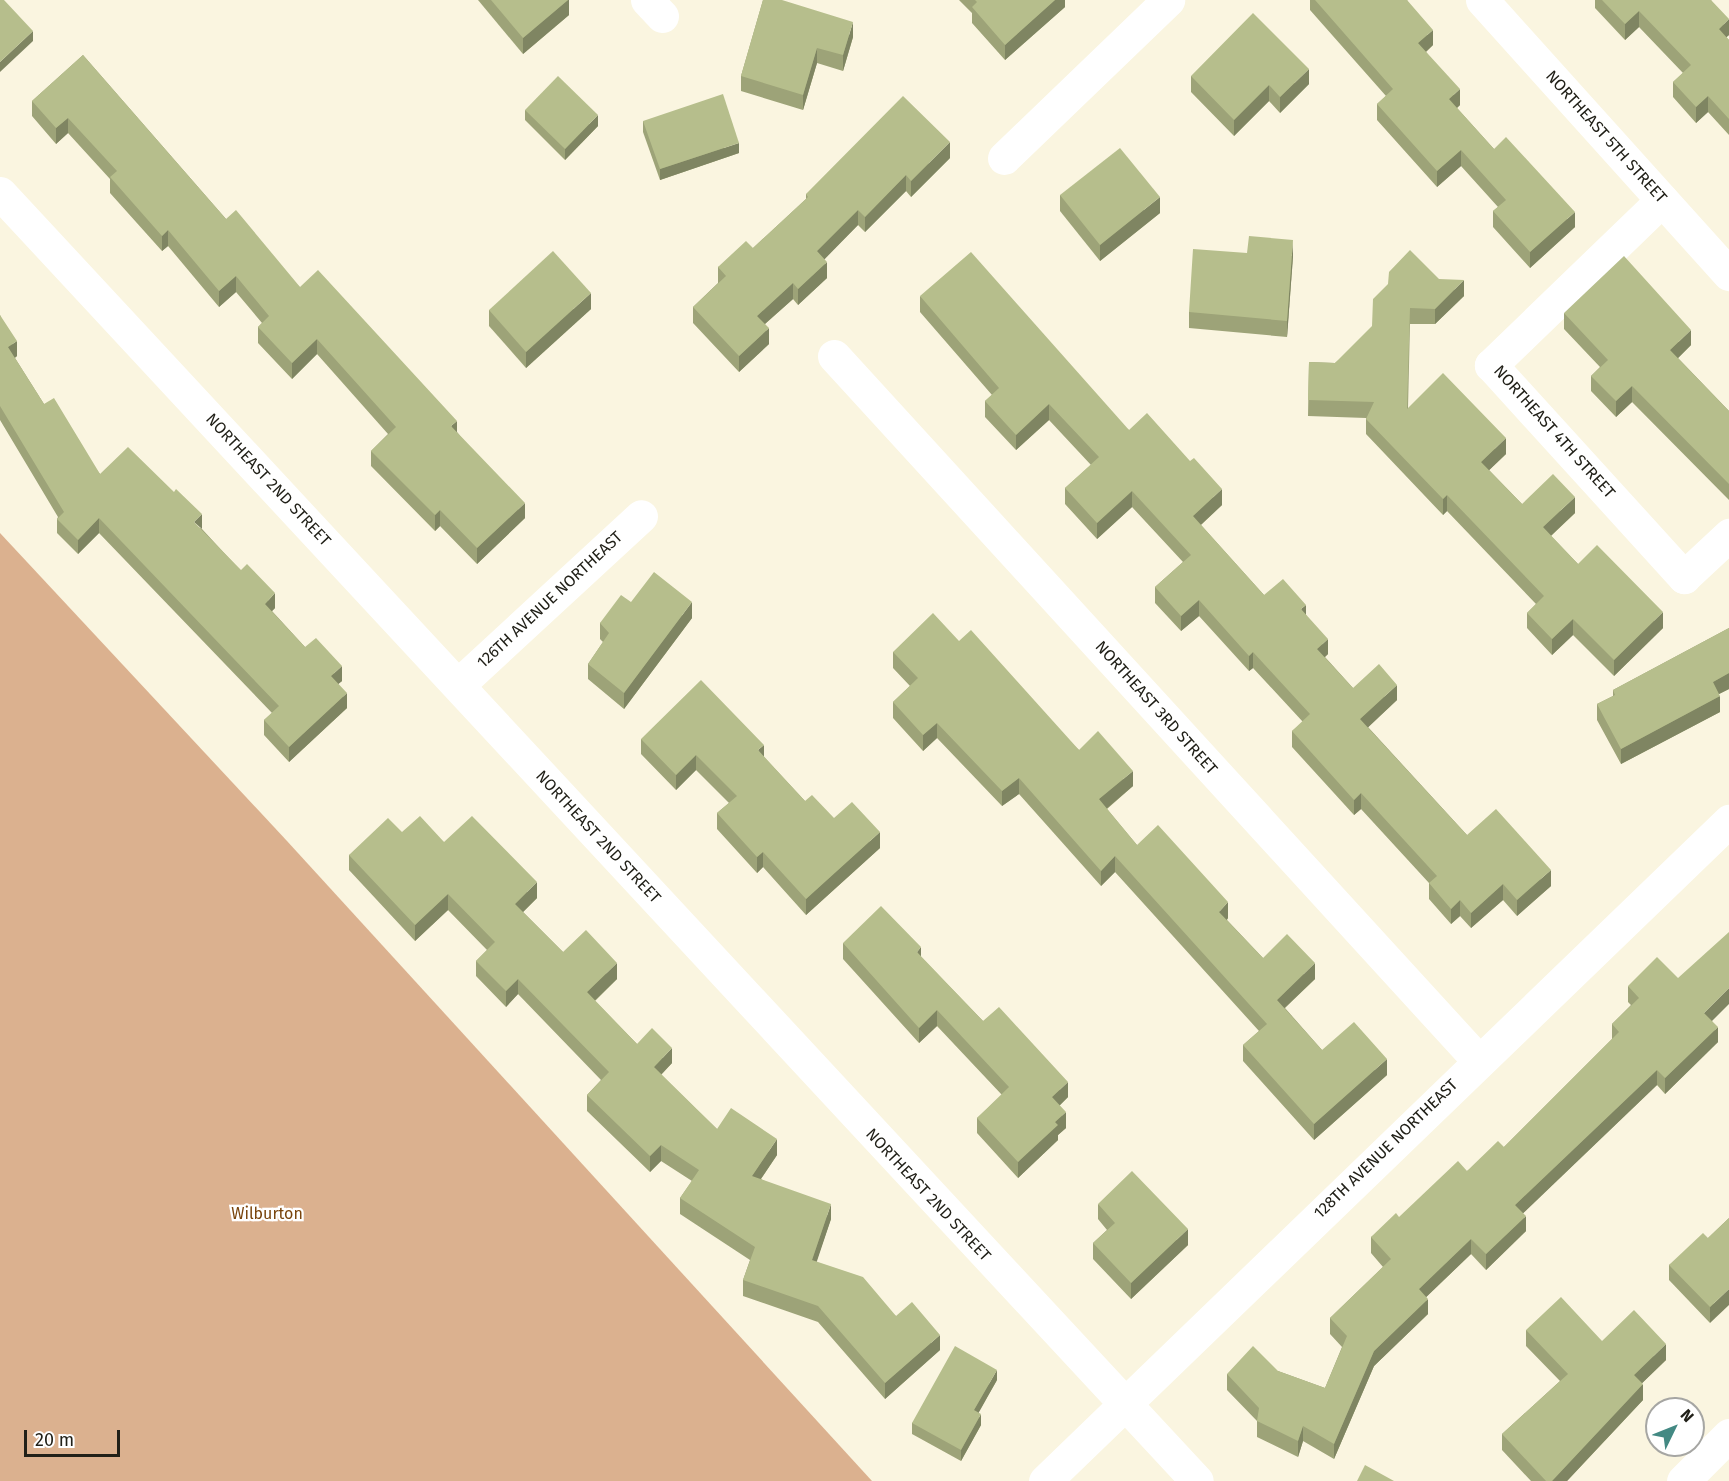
<!DOCTYPE html>
<style>
body{margin:0}
#map{position:relative;width:1729px;height:1481px;overflow:hidden;background:#faf5e0;font-family:"Fira Sans",sans-serif}
div>[style]{position:absolute}
[style*='--x']{left:calc(var(--x)*1px);top:calc(var(--y)*1px);width:calc(var(--w)*1px);rotate:calc(var(--a)*1deg)}
.forest>*{inset:0;background:#dbb18f}
.street>*{height:33px;margin:-16.5px;padding:0 16.5px;transform-origin:16.5px;border-radius:16.5px;background:#fff}
.wall>*{inset:0;background:#9da378}
.shaded-wall>*{inset:0;background:#7f8562}
.building>*{inset:0;background:#b6be8c}
span{translate:-50% -50%;white-space:nowrap;text-align:center;line-height:1.15;-webkit-text-stroke:4.5px #fff;paint-order:stroke}
.street-label{font-size:16px;color:#212018}
.park-label{font-size:16px;color:#79440c}
.north{position:absolute;left:1645px;top:1397px;width:60px;height:60px;box-sizing:border-box;background:#fff;border:2px solid #a6a6a3;border-radius:50%;rotate:47deg;font-size:16px;font-weight:700;line-height:24px;text-align:center;color:#212018}
.north::after{content:'';display:block;margin:auto;width:21px;height:27px;background:#438983;clip-path:polygon(50% 0,100% 100%,50% 72%,0 100%)}
.scale{position:absolute;left:24px;top:1430px;width:96px;height:27px;box-sizing:border-box;border:3px solid #212018;border-top:0;padding-left:8px;font-size:18px;line-height:21px;white-space:nowrap;color:#212018;-webkit-text-stroke:4px #fff;paint-order:stroke}
</style>
<div id="map">
<div class="forest">
<i style="clip-path:polygon(0 533px,287px 841px,872px 1481px,0 1481px)"></i>
</div>
<div class="street">
<i style="--x:647;--y:0;--w:22;--a:47"></i>
<i style="--x:1482;--y:0;--w:369;--a:48"></i>
<i style="--x:1004;--y:158;--w:228;--a:-43.9"></i>
<i style="--x:0;--y:193;--w:1758;--a:47.1"></i>
<i style="--x:1662;--y:200;--w:238;--a:136"></i>
<i style="--x:1491;--y:365;--w:287;--a:47.7"></i>
<i style="--x:1684;--y:577;--w:62;--a:-43"></i>
<i style="--x:834;--y:356;--w:954;--a:47.55"></i>
<i style="--x:458;--y:685;--w:249;--a:-42.7"></i>
<i style="--x:1045;--y:1481;--w:951;--a:-43.98"></i>
<i style="--x:1683;--y:1481;--w:65;--a:-45"></i>
</div>
<div class="wall">
<i style="clip-path:polygon(478px 0,569px 0,569px 15px,523px 54px)"></i>
<i style="clip-path:polygon(763px 0,853px 37px,843px 71px,817px 63px,803px 110px,741px 91px,741px 76px)"></i>
<i style="clip-path:polygon(959px 0,1065px 0,1065px 7px,1005px 60px,972px 23px,972px 13px)"></i>
<i style="clip-path:polygon(1310px 0,1407px 0,1433px 45px,1426px 52px,1460px 105px,1457px 108px,1494px 149px,1575px 227px,1530px 268px,1493px 227px,1493px 211px,1498px 207px,1461px 166px,1437px 187px,1377px 120px,1377px 104px,1386px 96px,1310px 10px)"></i>
<i style="clip-path:polygon(1595px 0,1711px 0,1729px 35px,1726px 37px,1729px 40px,1729px 135px,1708px 112px,1696px 123px,1673px 97px,1673px 82px,1683px 73px,1639px 27px,1625px 40px,1595px 8px)"></i>
<i style="clip-path:polygon(83px 55px,226px 219px,457px 432px,525px 518px,477px 564px,440px 526px,435px 531px,371px 466px,371px 451px,388px 434px,317px 354px,292px 379px,258px 343px,258px 327px,262px 323px,236px 292px,219px 307px,168px 246px,162px 251px,110px 193px,110px 179px,68px 133px,56px 144px,32px 116px,32px 101px)"></i>
<i style="clip-path:polygon(1191px 76px,1309px 84px,1280px 113px,1269px 101px,1234px 136px,1191px 92px)"></i>
<i style="clip-path:polygon(525px 110px,598px 126px,565px 160px,525px 120px)"></i>
<i style="clip-path:polygon(643px 121px,739px 153px,660px 180px,643px 132px)"></i>
<i style="clip-path:polygon(950px 158px,911px 197px,906px 191px,865px 232px,858px 225px,824px 259px,827px 278px,798px 305px,793px 299px,765px 324px,769px 344px,739px 372px,693px 323px,693px 307px,718px 283px,718px 267px,753px 248px,806px 199px,806px 194px)"></i>
<i style="clip-path:polygon(1060px 195px,1160px 213px,1100px 261px,1060px 211px)"></i>
<i style="clip-path:polygon(1247px 253px,1293px 256px,1287px 337px,1189px 328px,1189px 312px)"></i>
<i style="clip-path:polygon(1439px 279px,1464px 296px,1435px 324px,1410px 324px,1408px 408px,1506px 454px,1489px 470px,1522px 504px,1575px 513px,1551px 536px,1578px 564px,1663px 628px,1614px 676px,1573px 635px,1552px 655px,1527px 628px,1527px 613px,1536px 604px,1447px 511px,1443px 515px,1366px 434px,1366px 418px,1308px 416px,1309px 362px,1335px 363px)"></i>
<i style="clip-path:polygon(920px 296px,1129px 430px,1222px 505px,1201px 525px,1264px 595px,1306px 615px,1328px 654px,1325px 657px,1353px 688px,1397px 700px,1368px 727px,1467px 835px,1551px 886px,1517px 916px,1503px 900px,1471px 928px,1460px 916px,1451px 924px,1429px 899px,1429px 883px,1361px 809px,1354px 815px,1292px 747px,1292px 731px,1303px 722px,1253px 668px,1249px 671px,1199px 616px,1181px 631px,1155px 603px,1155px 587px,1183px 562px,1132px 507px,1097px 539px,1065px 504px,1065px 488px,1091px 465px,1049px 420px,1016px 450px,985px 417px,985px 401px,992px 395px,920px 312px)"></i>
<i style="clip-path:polygon(591px 309px,526px 368px,489px 326px,489px 310px)"></i>
<i style="clip-path:polygon(1564px 313px,1691px 345px,1678px 358px,1729px 411px,1729px 500px,1632px 402px,1616px 417px,1591px 391px,1591px 376px,1600px 367px,1564px 329px)"></i>
<i style="clip-path:polygon(0 315px,17px 356px,15px 358px,44px 404px,100px 474px,202px 529px,275px 608px,272px 611px,305px 647px,342px 681px,338px 684px,347px 708px,289px 762px,264px 735px,264px 720px,272px 713px,99px 533px,78px 554px,57px 533px,57px 519px,58px 517px,0 420px)"></i>
<i style="clip-path:polygon(631px 602px,692px 618px,624px 709px,588px 679px,588px 664px,603px 642px,600px 639px,600px 623px)"></i>
<i style="clip-path:polygon(1729px 628px,1729px 689px,1719px 694px,1720px 712px,1621px 764px,1597px 720px,1597px 704px,1613px 696px,1613px 690px)"></i>
<i style="clip-path:polygon(959px 641px,1079px 750px,1133px 786px,1107px 809px,1137px 845px,1228px 918px,1227px 920px,1263px 958px,1315px 979px,1285px 1008px,1322px 1050px,1387px 1075px,1314px 1140px,1243px 1061px,1243px 1045px,1259px 1031px,1115px 872px,1101px 886px,1019px 794px,1002px 806px,937px 738px,923px 751px,893px 718px,893px 702px,910px 686px,893px 668px,893px 652px)"></i>
<i style="clip-path:polygon(641px 739px,764px 757px,805px 801px,880px 848px,806px 915px,763px 867px,757px 873px,717px 829px,717px 813px,729px 803px,696px 770px,676px 790px,641px 754px)"></i>
<i style="clip-path:polygon(402px 832px,444px 842px,537px 898px,523px 912px,563px 952px,617px 979px,595px 1001px,637px 1044px,672px 1063px,661px 1075px,717px 1129px,777px 1155px,761px 1179px,831px 1219px,816px 1262px,896px 1316px,940px 1350px,885px 1399px,818px 1322px,743px 1296px,743px 1280px,750px 1260px,680px 1214px,680px 1198px,692px 1181px,661px 1161px,650px 1172px,587px 1111px,587px 1095px,601px 1080px,518px 994px,506px 1007px,476px 976px,476px 961px,487px 950px,448px 910px,415px 941px,349px 870px,349px 855px)"></i>
<i style="clip-path:polygon(843px 943px,921px 957px,983px 1021px,1068px 1097px,1059px 1106px,1066px 1128px,1058px 1135px,1058px 1140px,1018px 1178px,977px 1133px,977px 1118px,1002px 1095px,937px 1026px,919px 1043px,843px 959px)"></i>
<i style="clip-path:polygon(1628px 986px,1712px 1021px,1718px 1042px,1665px 1094px,1657px 1085px,1523px 1213px,1526px 1231px,1486px 1270px,1471px 1254px,1426px 1297px,1428px 1314px,1374px 1366px,1334px 1459px,1303px 1441px,1298px 1457px,1257px 1437px,1257px 1421px,1227px 1390px,1227px 1374px,1278px 1371px,1325px 1388px,1342px 1347px,1330px 1334px,1330px 1318px,1383px 1267px,1371px 1253px,1371px 1237px,1467px 1171px,1504px 1147px,1612px 1039px,1612px 1024px,1631px 1005px,1628px 1002px)"></i>
<i style="clip-path:polygon(1098px 1204px,1188px 1245px,1131px 1299px,1093px 1259px,1093px 1243px,1107px 1230px,1098px 1219px)"></i>
<i style="clip-path:polygon(1729px 1218px,1710px 1323px,1669px 1280px,1669px 1265px,1708px 1238px)"></i>
<i style="clip-path:polygon(1526px 1330px,1602px 1341px,1666px 1360px,1642px 1383px,1643px 1400px,1567px 1481px,1531px 1481px,1502px 1450px,1502px 1434px,1560px 1381px,1526px 1346px)"></i>
<i style="clip-path:polygon(997px 1380px,978px 1413px,981px 1425px,961px 1461px,912px 1434px,912px 1423px)"></i>
</div>
<div class="shaded-wall">
<i style="clip-path:polygon(568px 0,569px 0,569px 15px,523px 54px,523px 38px)"></i>
<i style="clip-path:polygon(1055px 0,1065px 0,1065px 7px,1005px 60px,1005px 45px)"></i>
<i style="clip-path:polygon(1639px 11px,1639px 27px,1625px 40px,1625px 24px)"></i>
<i style="clip-path:polygon(1729px 19px,1729px 35px,1719px 44px,1719px 29px)"></i>
<i style="clip-path:polygon(853px 22px,853px 37px,843px 71px,843px 55px)"></i>
<i style="clip-path:polygon(1433px 30px,1433px 45px,1418px 59px,1418px 43px)"></i>
<i style="clip-path:polygon(33px 31px,33px 41px,0 72px,0 62px)"></i>
<i style="clip-path:polygon(817px 48px,817px 63px,803px 110px,803px 95px)"></i>
<i style="clip-path:polygon(1309px 69px,1309px 84px,1280px 113px,1280px 97px)"></i>
<i style="clip-path:polygon(1269px 85px,1269px 101px,1234px 136px,1234px 120px)"></i>
<i style="clip-path:polygon(1460px 89px,1460px 105px,1449px 115px,1449px 99px)"></i>
<i style="clip-path:polygon(1708px 96px,1708px 112px,1696px 123px,1696px 107px)"></i>
<i style="clip-path:polygon(598px 115px,598px 126px,565px 160px,565px 149px)"></i>
<i style="clip-path:polygon(68px 118px,68px 133px,56px 144px,56px 128px)"></i>
<i style="clip-path:polygon(950px 142px,950px 158px,911px 197px,911px 181px)"></i>
<i style="clip-path:polygon(739px 143px,739px 153px,660px 180px,660px 169px)"></i>
<i style="clip-path:polygon(1461px 150px,1461px 166px,1437px 187px,1437px 171px)"></i>
<i style="clip-path:polygon(906px 175px,906px 191px,865px 232px,865px 217px)"></i>
<i style="clip-path:polygon(1160px 197px,1160px 213px,1100px 261px,1100px 245px)"></i>
<i style="clip-path:polygon(858px 210px,858px 225px,817px 267px,817px 251px)"></i>
<i style="clip-path:polygon(1575px 212px,1575px 227px,1530px 268px,1530px 252px)"></i>
<i style="clip-path:polygon(168px 230px,168px 246px,162px 251px,162px 236px)"></i>
<i style="clip-path:polygon(1293px 240px,1293px 256px,1287px 337px,1287px 321px)"></i>
<i style="clip-path:polygon(827px 262px,827px 278px,798px 305px,798px 289px)"></i>
<i style="clip-path:polygon(236px 276px,236px 292px,219px 307px,219px 291px)"></i>
<i style="clip-path:polygon(1464px 280px,1464px 296px,1435px 324px,1435px 309px)"></i>
<i style="clip-path:polygon(793px 283px,793px 299px,757px 331px,757px 316px)"></i>
<i style="clip-path:polygon(591px 293px,591px 309px,526px 368px,526px 352px)"></i>
<i style="clip-path:polygon(769px 328px,769px 344px,739px 372px,739px 356px)"></i>
<i style="clip-path:polygon(1691px 330px,1691px 345px,1670px 366px,1670px 350px)"></i>
<i style="clip-path:polygon(317px 339px,317px 354px,292px 379px,292px 363px)"></i>
<i style="clip-path:polygon(17px 341px,17px 356px,8px 362px,8px 347px)"></i>
<i style="clip-path:polygon(1632px 386px,1632px 402px,1616px 417px,1616px 401px)"></i>
<i style="clip-path:polygon(1049px 404px,1049px 420px,1016px 450px,1016px 435px)"></i>
<i style="clip-path:polygon(457px 421px,457px 437px,451px 426px)"></i>
<i style="clip-path:polygon(1506px 438px,1506px 454px,1481px 478px,1481px 462px)"></i>
<i style="clip-path:polygon(1222px 489px,1222px 505px,1193px 532px,1193px 516px)"></i>
<i style="clip-path:polygon(1132px 491px,1132px 507px,1097px 539px,1097px 523px)"></i>
<i style="clip-path:polygon(1447px 495px,1447px 511px,1443px 515px,1443px 499px)"></i>
<i style="clip-path:polygon(1575px 497px,1575px 513px,1543px 543px,1543px 527px)"></i>
<i style="clip-path:polygon(525px 503px,525px 518px,477px 564px,477px 548px)"></i>
<i style="clip-path:polygon(440px 510px,440px 526px,435px 531px,435px 515px)"></i>
<i style="clip-path:polygon(202px 514px,202px 529px,194px 522px)"></i>
<i style="clip-path:polygon(99px 518px,99px 533px,78px 554px,78px 540px)"></i>
<i style="clip-path:polygon(275px 593px,275px 608px,265px 618px,265px 604px)"></i>
<i style="clip-path:polygon(1199px 600px,1199px 616px,1181px 631px,1181px 616px)"></i>
<i style="clip-path:polygon(692px 602px,692px 618px,624px 709px,624px 693px)"></i>
<i style="clip-path:polygon(1306px 605px,1306px 621px,1301px 609px)"></i>
<i style="clip-path:polygon(1663px 612px,1663px 628px,1614px 676px,1614px 660px)"></i>
<i style="clip-path:polygon(1573px 619px,1573px 635px,1552px 655px,1552px 639px)"></i>
<i style="clip-path:polygon(1328px 639px,1328px 654px,1317px 664px,1317px 649px)"></i>
<i style="clip-path:polygon(1253px 652px,1253px 668px,1249px 671px,1249px 656px)"></i>
<i style="clip-path:polygon(342px 666px,342px 681px,331px 690px,331px 676px)"></i>
<i style="clip-path:polygon(1729px 673px,1729px 689px,1713px 697px,1713px 682px)"></i>
<i style="clip-path:polygon(1397px 685px,1397px 700px,1360px 735px,1360px 719px)"></i>
<i style="clip-path:polygon(347px 693px,347px 708px,289px 762px,289px 747px)"></i>
<i style="clip-path:polygon(1720px 696px,1720px 712px,1621px 764px,1621px 749px)"></i>
<i style="clip-path:polygon(937px 723px,937px 738px,923px 751px,923px 735px)"></i>
<i style="clip-path:polygon(764px 745px,764px 760px,758px 750px)"></i>
<i style="clip-path:polygon(696px 755px,696px 770px,676px 790px,676px 775px)"></i>
<i style="clip-path:polygon(1133px 771px,1133px 786px,1099px 815px,1099px 799px)"></i>
<i style="clip-path:polygon(1019px 778px,1019px 794px,1002px 806px,1002px 791px)"></i>
<i style="clip-path:polygon(1361px 793px,1361px 809px,1354px 815px,1354px 800px)"></i>
<i style="clip-path:polygon(880px 832px,880px 848px,806px 915px,806px 899px)"></i>
<i style="clip-path:polygon(763px 852px,763px 867px,757px 873px,757px 857px)"></i>
<i style="clip-path:polygon(1115px 856px,1115px 872px,1101px 886px,1101px 871px)"></i>
<i style="clip-path:polygon(1551px 870px,1551px 886px,1517px 916px,1517px 900px)"></i>
<i style="clip-path:polygon(537px 882px,537px 898px,515px 920px,515px 904px)"></i>
<i style="clip-path:polygon(1503px 884px,1503px 900px,1471px 928px,1471px 913px)"></i>
<i style="clip-path:polygon(448px 894px,448px 910px,415px 941px,415px 925px)"></i>
<i style="clip-path:polygon(1460px 900px,1460px 916px,1451px 924px,1451px 909px)"></i>
<i style="clip-path:polygon(1228px 902px,1228px 918px,1219px 928px,1219px 912px)"></i>
<i style="clip-path:polygon(921px 947px,921px 963px,917px 952px)"></i>
<i style="clip-path:polygon(617px 963px,617px 979px,587px 1008px,587px 992px)"></i>
<i style="clip-path:polygon(1315px 963px,1315px 979px,1277px 1015px,1277px 1000px)"></i>
<i style="clip-path:polygon(518px 979px,518px 994px,506px 1007px,506px 991px)"></i>
<i style="clip-path:polygon(1729px 988px,1729px 1004px,1704px 1029px,1704px 1013px)"></i>
<i style="clip-path:polygon(937px 1010px,937px 1026px,919px 1043px,919px 1028px)"></i>
<i style="clip-path:polygon(1718px 1027px,1718px 1042px,1665px 1094px,1665px 1078px)"></i>
<i style="clip-path:polygon(672px 1048px,672px 1063px,654px 1082px,654px 1067px)"></i>
<i style="clip-path:polygon(1387px 1059px,1387px 1075px,1314px 1140px,1314px 1124px)"></i>
<i style="clip-path:polygon(1657px 1070px,1657px 1085px,1515px 1221px,1515px 1205px)"></i>
<i style="clip-path:polygon(1068px 1082px,1068px 1097px,1052px 1113px,1052px 1097px)"></i>
<i style="clip-path:polygon(1066px 1112px,1066px 1128px,1058px 1135px,1058px 1140px,1018px 1178px,1018px 1162px,1055px 1122px)"></i>
<i style="clip-path:polygon(777px 1139px,777px 1155px,752px 1192px,752px 1176px)"></i>
<i style="clip-path:polygon(661px 1145px,661px 1161px,650px 1172px,650px 1156px)"></i>
<i style="clip-path:polygon(831px 1204px,831px 1219px,812px 1276px,812px 1260px)"></i>
<i style="clip-path:polygon(1526px 1216px,1526px 1231px,1486px 1270px,1486px 1254px)"></i>
<i style="clip-path:polygon(1188px 1229px,1188px 1245px,1131px 1299px,1131px 1283px)"></i>
<i style="clip-path:polygon(1471px 1239px,1471px 1254px,1419px 1304px,1419px 1289px)"></i>
<i style="clip-path:polygon(1729px 1289px,1729px 1305px,1710px 1323px,1710px 1307px)"></i>
<i style="clip-path:polygon(1428px 1299px,1428px 1314px,1374px 1366px,1334px 1459px,1334px 1444px,1374px 1351px)"></i>
<i style="clip-path:polygon(940px 1335px,940px 1350px,885px 1399px,885px 1383px)"></i>
<i style="clip-path:polygon(1666px 1344px,1666px 1360px,1634px 1391px,1634px 1375px)"></i>
<i style="clip-path:polygon(997px 1370px,997px 1380px,974px 1421px,974px 1410px)"></i>
<i style="clip-path:polygon(1643px 1384px,1643px 1400px,1567px 1481px,1552px 1481px)"></i>
<i style="clip-path:polygon(981px 1414px,981px 1425px,961px 1461px,961px 1450px)"></i>
<i style="clip-path:polygon(1303px 1426px,1303px 1441px,1298px 1457px,1298px 1441px)"></i>
</div>
<div class="building">
<i style="clip-path:polygon(0 0,4px 0,33px 31px,0 62px)"></i>
<i style="clip-path:polygon(491px 0,568px 0,523px 38px)"></i>
<i style="clip-path:polygon(763px 0,782px 0,853px 22px,843px 55px,817px 48px,803px 95px,741px 76px)"></i>
<i style="clip-path:polygon(975px 0,1055px 0,1005px 45px,972px 7px,977px 2px)"></i>
<i style="clip-path:polygon(1315px 0,1407px 0,1433px 30px,1418px 43px,1460px 89px,1449px 99px,1494px 149px,1506px 137px,1575px 212px,1530px 252px,1493px 211px,1506px 200px,1461px 150px,1437px 171px,1377px 104px,1393px 89px)"></i>
<i style="clip-path:polygon(1602px 0,1711px 0,1729px 19px,1719px 29px,1729px 40px,1729px 119px,1708px 96px,1696px 107px,1673px 82px,1691px 65px,1639px 11px,1625px 24px)"></i>
<i style="clip-path:polygon(1253px 13px,1309px 69px,1280px 97px,1269px 85px,1234px 120px,1191px 76px)"></i>
<i style="clip-path:polygon(83px 55px,226px 219px,236px 210px,300px 287px,318px 270px,457px 421px,451px 426px,525px 503px,477px 548px,440px 510px,435px 515px,371px 451px,396px 427px,317px 339px,292px 363px,258px 327px,269px 316px,236px 276px,219px 291px,168px 230px,162px 236px,110px 177px,117px 171px,68px 118px,56px 128px,32px 101px)"></i>
<i style="clip-path:polygon(558px 76px,598px 115px,565px 149px,525px 110px)"></i>
<i style="clip-path:polygon(723px 94px,739px 143px,660px 169px,643px 121px)"></i>
<i style="clip-path:polygon(903px 96px,950px 142px,911px 181px,906px 175px,865px 217px,858px 210px,817px 251px,827px 262px,798px 289px,793px 283px,757px 316px,769px 328px,739px 356px,693px 307px,726px 276px,718px 267px,746px 241px,753px 248px,808px 197px,806px 194px)"></i>
<i style="clip-path:polygon(1120px 148px,1160px 197px,1100px 245px,1060px 195px)"></i>
<i style="clip-path:polygon(1249px 236px,1293px 240px,1287px 321px,1189px 312px,1193px 249px,1247px 253px)"></i>
<i style="clip-path:polygon(1410px 250px,1439px 279px,1464px 280px,1435px 309px,1410px 308px,1407px 409px,1443px 373px,1506px 438px,1481px 462px,1522px 504px,1553px 474px,1575px 497px,1543px 527px,1578px 564px,1597px 545px,1663px 612px,1614px 660px,1573px 619px,1552px 639px,1527px 613px,1544px 596px,1447px 495px,1443px 499px,1366px 419px,1374px 402px,1308px 400px,1309px 362px,1335px 363px,1372px 326px,1373px 299px,1388px 284px,1389px 272px)"></i>
<i style="clip-path:polygon(553px 251px,591px 293px,526px 352px,489px 310px)"></i>
<i style="clip-path:polygon(971px 252px,1129px 430px,1147px 413px,1190px 461px,1194px 458px,1222px 489px,1193px 516px,1264px 595px,1283px 579px,1306px 605px,1301px 609px,1328px 639px,1317px 649px,1353px 688px,1379px 664px,1397px 685px,1360px 719px,1467px 835px,1496px 809px,1551px 870px,1517px 900px,1503px 884px,1471px 913px,1460px 900px,1451px 909px,1429px 883px,1437px 876px,1361px 793px,1354px 800px,1292px 731px,1310px 714px,1253px 652px,1249px 656px,1199px 600px,1181px 616px,1155px 587px,1191px 555px,1132px 491px,1097px 523px,1065px 488px,1099px 457px,1049px 404px,1016px 435px,985px 401px,999px 388px,920px 296px)"></i>
<i style="clip-path:polygon(1624px 256px,1691px 330px,1670px 350px,1729px 411px,1729px 484px,1632px 386px,1616px 401px,1591px 376px,1608px 360px,1564px 313px)"></i>
<i style="clip-path:polygon(0 315px,17px 341px,8px 347px,44px 404px,54px 398px,100px 474px,128px 447px,174px 492px,176px 489px,202px 514px,194px 522px,241px 570px,247px 564px,275px 593px,265px 604px,305px 647px,316px 638px,342px 666px,331px 676px,347px 693px,289px 747px,264px 720px,279px 706px,99px 518px,78px 540px,57px 519px,64px 512px,0 406px)"></i>
<i style="clip-path:polygon(654px 572px,692px 602px,624px 693px,588px 664px,609px 633px,600px 623px,621px 595px,631px 602px)"></i>
<i style="clip-path:polygon(933px 613px,959px 641px,971px 630px,1079px 750px,1098px 731px,1133px 771px,1099px 799px,1137px 845px,1158px 825px,1228px 902px,1219px 912px,1263px 958px,1287px 934px,1315px 963px,1277px 1000px,1322px 1050px,1354px 1022px,1387px 1059px,1314px 1124px,1243px 1045px,1267px 1024px,1115px 856px,1101px 871px,1019px 778px,1002px 791px,937px 723px,923px 735px,893px 702px,918px 678px,893px 652px)"></i>
<i style="clip-path:polygon(1729px 628px,1729px 673px,1713px 682px,1720px 696px,1621px 749px,1597px 704px,1615px 695px,1613px 690px)"></i>
<i style="clip-path:polygon(701px 680px,764px 745px,758px 750px,805px 801px,812px 795px,834px 818px,852px 802px,880px 832px,806px 899px,763px 852px,757px 857px,717px 813px,737px 796px,696px 755px,676px 775px,641px 739px)"></i>
<i style="clip-path:polygon(420px 816px,444px 842px,472px 816px,537px 882px,515px 904px,563px 952px,586px 930px,617px 963px,587px 992px,637px 1044px,652px 1028px,672px 1048px,654px 1067px,717px 1129px,731px 1108px,777px 1139px,752px 1176px,831px 1204px,812px 1260px,863px 1277px,896px 1316px,912px 1302px,940px 1335px,885px 1383px,818px 1306px,743px 1280px,755px 1247px,680px 1198px,699px 1170px,661px 1145px,650px 1156px,587px 1095px,609px 1072px,518px 979px,506px 991px,476px 961px,495px 942px,448px 894px,415px 925px,349px 855px,388px 818px,402px 832px)"></i>
<i style="clip-path:polygon(881px 906px,921px 947px,917px 952px,983px 1021px,999px 1007px,1068px 1082px,1052px 1097px,1066px 1112px,1055px 1122px,1058px 1125px,1018px 1162px,977px 1118px,1009px 1087px,937px 1010px,919px 1028px,843px 943px)"></i>
<i style="clip-path:polygon(1729px 932px,1729px 988px,1704px 1013px,1718px 1027px,1665px 1078px,1657px 1070px,1515px 1205px,1526px 1216px,1486px 1254px,1471px 1239px,1419px 1289px,1428px 1299px,1374px 1351px,1334px 1444px,1303px 1426px,1298px 1441px,1257px 1421px,1259px 1408px,1227px 1374px,1253px 1346px,1278px 1371px,1325px 1388px,1347px 1336px,1330px 1318px,1391px 1259px,1371px 1237px,1396px 1213px,1399px 1217px,1458px 1161px,1467px 1171px,1498px 1141px,1504px 1147px,1619px 1032px,1612px 1024px,1639px 998px,1628px 986px,1657px 957px,1678px 978px)"></i>
<i style="clip-path:polygon(1132px 1171px,1188px 1229px,1131px 1283px,1093px 1243px,1115px 1223px,1098px 1204px)"></i>
<i style="clip-path:polygon(1729px 1218px,1729px 1289px,1710px 1307px,1669px 1265px,1703px 1233px,1708px 1238px)"></i>
<i style="clip-path:polygon(1561px 1297px,1602px 1341px,1634px 1310px,1666px 1344px,1634px 1375px,1643px 1384px,1552px 1481px,1546px 1481px,1502px 1434px,1568px 1374px,1526px 1330px)"></i>
<i style="clip-path:polygon(955px 1346px,997px 1370px,974px 1410px,981px 1414px,961px 1450px,912px 1423px)"></i>
<i style="clip-path:polygon(1365px 1465px,1394px 1481px,1357px 1481px)"></i>
</div>
<div class="street-label">
<span style="left:1606px;top:137px;rotate:48deg">NORTHEAST 5TH STREET</span>
<span style="left:1554px;top:432px;rotate:48deg">NORTHEAST 4TH STREET</span>
<span style="left:268px;top:480px;rotate:47deg">NORTHEAST 2ND STREET</span>
<span style="left:550px;top:600px;rotate:-43deg">126TH AVENUE NORTHEAST</span>
<span style="left:1156px;top:708px;rotate:48deg">NORTHEAST 3RD STREET</span>
<span style="left:598px;top:837px;rotate:47deg">NORTHEAST 2ND STREET</span>
<span style="left:1386px;top:1149px;rotate:-44deg">128TH AVENUE NORTHEAST</span>
<span style="left:928px;top:1195px;rotate:47deg">NORTHEAST 2ND STREET</span>
</div>
<div class="park-label">
<span style="left:267px;top:1214px">Wilburton</span>
</div>
<div class="north">N</div>
<div class="scale">20 m</div>
</div>
